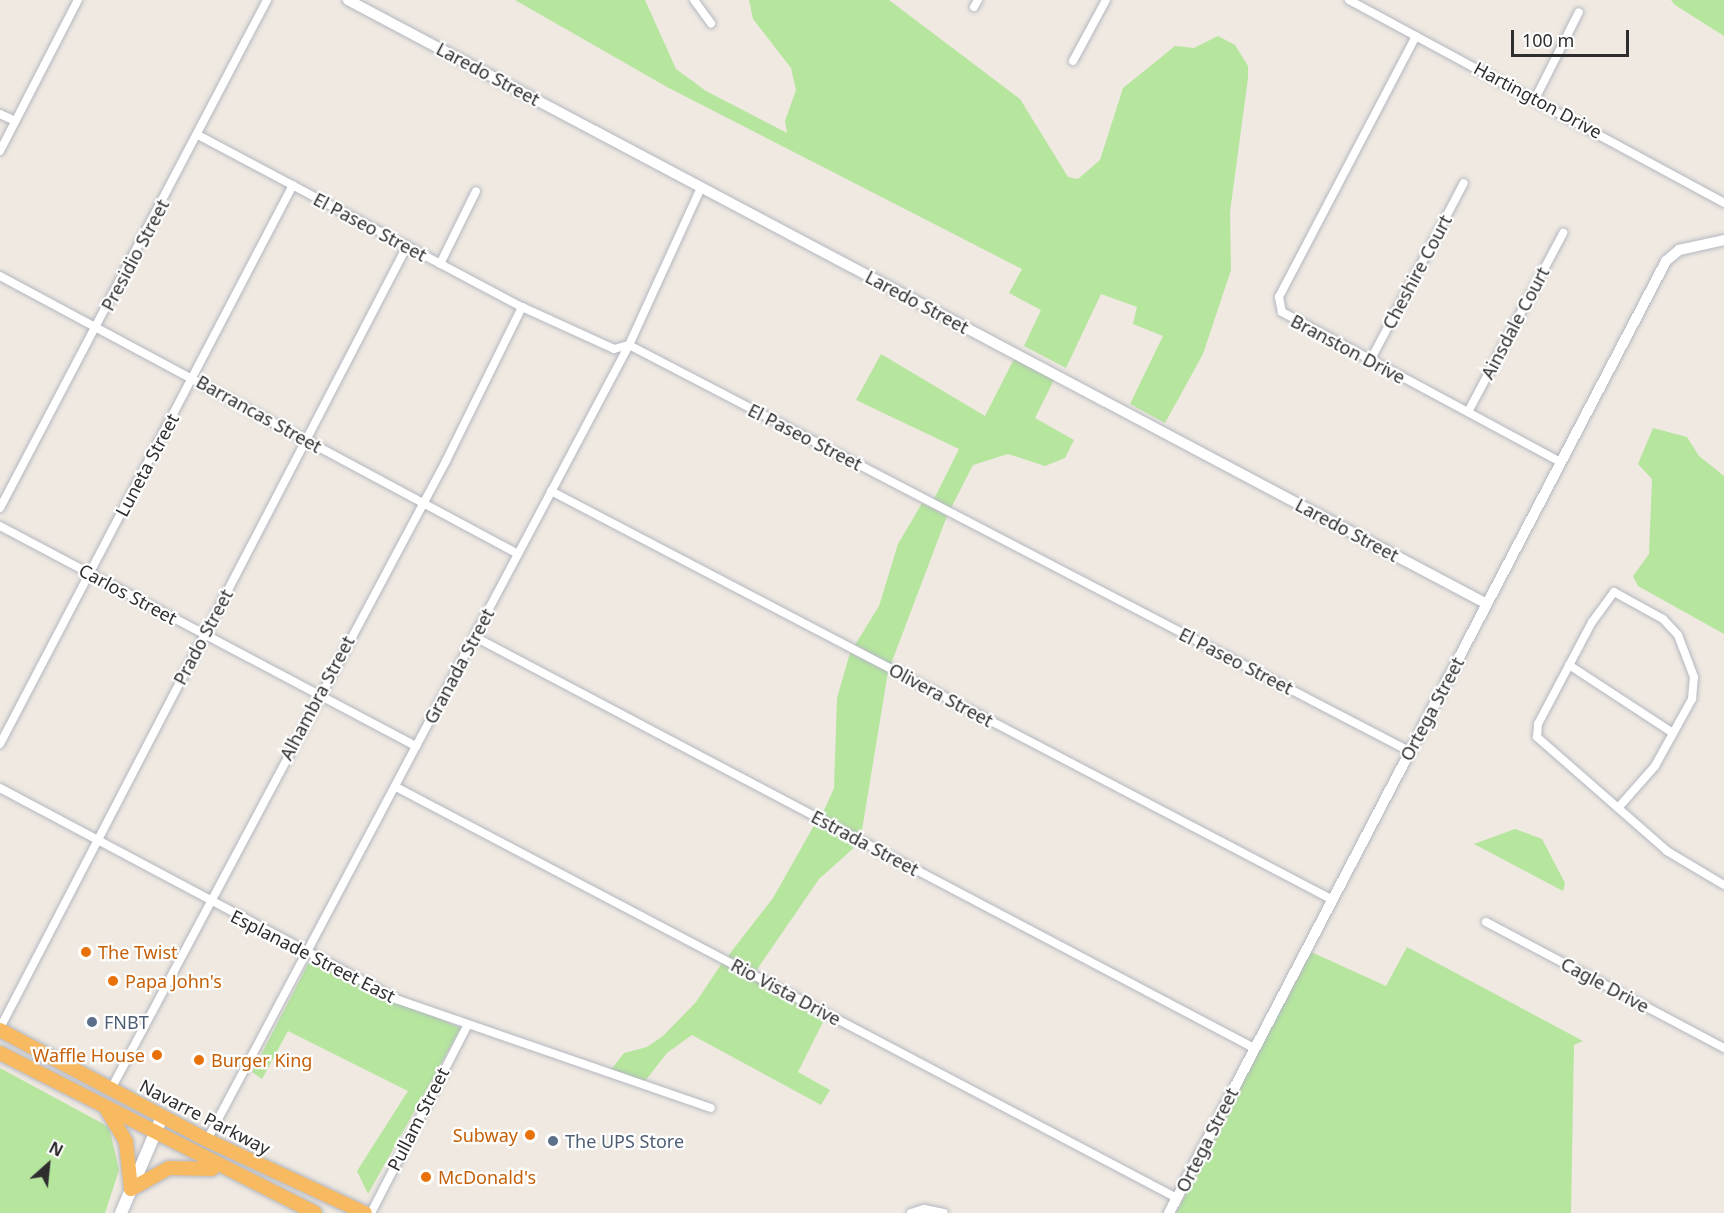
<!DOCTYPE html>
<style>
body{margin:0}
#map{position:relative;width:1724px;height:1213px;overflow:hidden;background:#efe9e1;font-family:"Noto Sans",sans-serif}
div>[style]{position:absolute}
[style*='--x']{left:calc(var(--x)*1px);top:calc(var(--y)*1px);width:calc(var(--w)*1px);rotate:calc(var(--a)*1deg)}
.green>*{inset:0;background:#b6e59e}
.roads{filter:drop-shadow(0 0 2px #b4b7c1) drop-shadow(0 0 2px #b4b7c1)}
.minor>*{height:8px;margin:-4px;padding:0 4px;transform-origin:4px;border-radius:4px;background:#fff}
.tertiary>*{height:10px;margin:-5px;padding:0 5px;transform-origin:5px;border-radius:5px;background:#fff}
.secondary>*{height:12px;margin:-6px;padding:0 6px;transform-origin:6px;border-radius:6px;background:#fff}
.trunk>*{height:14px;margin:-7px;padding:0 7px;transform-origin:7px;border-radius:7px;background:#f8ba60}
.dots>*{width:16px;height:16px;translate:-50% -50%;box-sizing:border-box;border:3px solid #fff;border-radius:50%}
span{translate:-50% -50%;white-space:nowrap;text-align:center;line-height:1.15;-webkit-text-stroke:4.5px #fff;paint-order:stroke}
.street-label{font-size:18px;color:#2e2e2e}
.food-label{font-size:18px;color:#c56008}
.left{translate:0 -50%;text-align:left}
.right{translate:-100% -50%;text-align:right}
.service-label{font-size:18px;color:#4e5e75}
.north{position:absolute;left:18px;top:1135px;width:60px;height:60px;-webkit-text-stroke:4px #fff;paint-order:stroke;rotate:27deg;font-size:16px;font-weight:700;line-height:24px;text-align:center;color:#2e2e2e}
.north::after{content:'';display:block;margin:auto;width:21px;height:27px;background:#2e2e2e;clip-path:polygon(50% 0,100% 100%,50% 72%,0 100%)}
.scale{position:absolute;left:1511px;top:30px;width:118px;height:27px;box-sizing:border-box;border:3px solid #2e2e2e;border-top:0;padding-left:8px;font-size:18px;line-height:21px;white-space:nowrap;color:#2e2e2e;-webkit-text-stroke:4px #fff;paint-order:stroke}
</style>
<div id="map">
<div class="green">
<i style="clip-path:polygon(515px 0,645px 0,676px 69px,706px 91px,787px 133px,785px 121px,796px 90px,791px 68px,753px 19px,749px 0,889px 0,1020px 99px,1068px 177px,1078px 179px,1100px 160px,1123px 88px,1175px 46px,1194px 48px,1218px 36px,1235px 45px,1248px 66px,1248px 78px,1230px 212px,1231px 270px,1203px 354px,1165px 423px,1130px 404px,1163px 336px,1133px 324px,1137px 307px,1101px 294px,1066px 368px,1024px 346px,1041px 310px,1009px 293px,1022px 269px,667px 87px)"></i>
<i style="clip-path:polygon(1671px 0,1724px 0,1724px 36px,1675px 5px)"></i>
<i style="clip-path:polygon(881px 354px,985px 416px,1014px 359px,1054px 380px,1035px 418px,1074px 440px,1065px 458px,1045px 466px,1008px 454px,973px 465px,951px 508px,934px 499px,959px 449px,856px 400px)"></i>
<i style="clip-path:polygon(1653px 428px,1687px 437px,1699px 456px,1724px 476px,1724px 634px,1638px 586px,1633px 576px,1649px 554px,1652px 479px,1638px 464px)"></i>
<i style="clip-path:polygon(922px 503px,947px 516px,891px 664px,855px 645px,879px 606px,898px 544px)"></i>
<i style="clip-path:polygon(850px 653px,888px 672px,861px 836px,822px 815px,834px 788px,837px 698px)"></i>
<i style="clip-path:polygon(816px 822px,856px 846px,819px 879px,756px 971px,728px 956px,773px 898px)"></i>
<i style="clip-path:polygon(1515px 829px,1542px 839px,1565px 883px,1563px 891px,1474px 844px)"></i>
<i style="clip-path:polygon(1407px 947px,1583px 1041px,1574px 1045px,1571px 1213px,1176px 1213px,1309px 951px,1386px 986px)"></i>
<i style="clip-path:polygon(309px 962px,461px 1028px,368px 1194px,357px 1171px,408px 1091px,288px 1031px,262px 1079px,252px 1072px)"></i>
<i style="clip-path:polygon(722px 963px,825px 1018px,798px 1072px,830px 1090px,821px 1105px,692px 1035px,667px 1053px,645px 1081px,611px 1070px,624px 1053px,647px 1047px,663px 1036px,696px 1002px)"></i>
<i style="clip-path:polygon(0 1068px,109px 1127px,119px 1170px,105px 1213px,0 1213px)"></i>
</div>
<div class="roads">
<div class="minor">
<i style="--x:694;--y:0;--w:29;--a:54"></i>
<i style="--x:1349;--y:0;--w:426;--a:28.4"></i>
<i style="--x:974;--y:7;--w:8;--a:-60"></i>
<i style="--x:1416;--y:36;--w:295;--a:117.7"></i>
<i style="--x:1279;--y:297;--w:15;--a:79"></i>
<i style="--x:1282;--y:312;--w:317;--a:28.3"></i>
<i style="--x:1073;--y:61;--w:69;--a:-61.6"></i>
<i style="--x:1535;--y:99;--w:97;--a:-63.2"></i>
<i style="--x:0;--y:114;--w:17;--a:25"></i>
<i style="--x:198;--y:135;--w:367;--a:28"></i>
<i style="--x:522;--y:307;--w:101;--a:24.5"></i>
<i style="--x:614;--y:349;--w:16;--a:-15"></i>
<i style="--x:629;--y:345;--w:879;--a:27.5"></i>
<i style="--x:0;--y:151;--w:170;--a:-62.7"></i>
<i style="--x:440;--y:264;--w:81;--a:-63.7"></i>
<i style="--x:0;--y:276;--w:588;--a:28.22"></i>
<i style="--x:1370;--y:361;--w:201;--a:-62.2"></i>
<i style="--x:1468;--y:412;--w:203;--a:-62"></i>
<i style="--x:551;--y:491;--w:880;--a:27.61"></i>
<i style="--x:0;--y:508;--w:574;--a:-62.27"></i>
<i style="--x:0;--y:526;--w:471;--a:27.9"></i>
<i style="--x:475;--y:637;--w:881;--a:27.82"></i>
<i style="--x:1569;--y:665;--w:124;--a:33.2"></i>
<i style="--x:0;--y:744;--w:631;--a:-62.34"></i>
<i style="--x:396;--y:787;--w:883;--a:27.76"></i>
<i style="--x:0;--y:788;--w:449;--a:28"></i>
<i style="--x:396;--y:999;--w:333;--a:19.1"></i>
<i style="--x:1618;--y:808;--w:56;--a:-48.6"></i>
<i style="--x:1655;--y:766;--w:77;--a:-61.1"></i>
<i style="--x:1692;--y:699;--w:22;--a:-85"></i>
<i style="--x:1694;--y:677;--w:45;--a:-110.9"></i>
<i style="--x:1678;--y:635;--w:22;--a:-133"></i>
<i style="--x:1663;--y:619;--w:56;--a:-151.1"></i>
<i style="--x:1614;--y:592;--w:37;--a:126"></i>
<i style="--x:1592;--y:622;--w:115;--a:117.9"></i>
<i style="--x:1538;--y:724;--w:13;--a:94"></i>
<i style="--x:1537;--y:737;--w:173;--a:41.2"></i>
<i style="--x:1667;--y:851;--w:66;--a:30.8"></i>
<i style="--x:1486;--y:922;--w:269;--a:27.9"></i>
<i style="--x:0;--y:1028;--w:882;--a:-62.5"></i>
<i style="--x:111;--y:1089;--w:712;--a:-61.92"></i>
<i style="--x:446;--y:461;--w:172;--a:-63.7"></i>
<i style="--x:207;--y:1140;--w:900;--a:-62.04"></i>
<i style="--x:629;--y:345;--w:173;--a:-65.4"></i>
<i style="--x:371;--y:1213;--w:210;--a:-62.8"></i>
<i style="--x:911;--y:1213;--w:14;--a:-17"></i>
<i style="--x:924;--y:1209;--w:20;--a:11"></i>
</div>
<div class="tertiary">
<i style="--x:348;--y:0;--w:1289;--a:27.94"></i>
<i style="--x:1169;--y:1213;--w:1074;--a:-62.43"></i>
<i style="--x:1666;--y:261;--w:17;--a:-40"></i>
<i style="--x:1679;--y:250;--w:46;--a:-12.5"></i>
</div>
<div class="secondary">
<i style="--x:121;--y:1213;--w:104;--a:-66.9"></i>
</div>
<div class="trunk">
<i style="--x:0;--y:1030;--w:234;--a:28"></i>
<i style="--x:207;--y:1140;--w:174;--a:24.8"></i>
<i style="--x:0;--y:1053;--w:353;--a:26.9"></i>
<i style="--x:107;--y:1110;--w:37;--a:59"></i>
<i style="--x:126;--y:1142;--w:47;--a:83.9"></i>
<i style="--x:131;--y:1189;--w:43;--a:-28.9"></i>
<i style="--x:169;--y:1168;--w:43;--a:1.3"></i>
</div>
</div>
<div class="dots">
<i style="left:86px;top:952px;background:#e8710a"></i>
<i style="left:113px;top:981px;background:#e8710a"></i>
<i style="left:92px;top:1022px;background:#5c6f8a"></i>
<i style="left:157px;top:1055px;background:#e8710a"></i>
<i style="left:199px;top:1060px;background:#e8710a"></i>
<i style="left:530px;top:1135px;background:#e8710a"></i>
<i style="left:553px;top:1141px;background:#5c6f8a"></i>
<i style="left:426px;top:1177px;background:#e8710a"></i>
</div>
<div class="street-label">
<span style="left:488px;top:74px;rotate:28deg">Laredo Street</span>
<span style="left:1538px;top:100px;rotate:28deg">Hartington Drive</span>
<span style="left:370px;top:227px;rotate:28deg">El Paseo Street</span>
<span style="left:135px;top:255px;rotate:-62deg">Presidio Street</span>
<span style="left:1417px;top:272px;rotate:-62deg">Cheshire Court</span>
<span style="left:917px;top:302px;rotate:28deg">Laredo Street</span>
<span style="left:1515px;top:323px;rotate:-62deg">Ainsdale Court</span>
<span style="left:1348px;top:349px;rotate:28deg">Branston Drive</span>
<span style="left:259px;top:414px;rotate:29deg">Barrancas Street</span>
<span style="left:805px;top:437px;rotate:27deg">El Paseo Street</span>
<span style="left:147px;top:465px;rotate:-62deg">Luneta Street</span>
<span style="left:1347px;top:530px;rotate:28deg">Laredo Street</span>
<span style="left:128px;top:594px;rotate:28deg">Carlos Street</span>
<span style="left:203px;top:637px;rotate:-62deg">Prado Street</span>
<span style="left:1236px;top:661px;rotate:27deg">El Paseo Street</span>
<span style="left:459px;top:666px;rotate:-62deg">Granada Street</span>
<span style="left:941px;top:695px;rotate:28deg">Olivera Street</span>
<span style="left:317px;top:698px;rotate:-62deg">Alhambra Street</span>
<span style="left:1432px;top:709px;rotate:-62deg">Ortega Street</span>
<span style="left:865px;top:843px;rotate:28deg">Estrada Street</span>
<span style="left:313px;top:956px;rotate:27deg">Esplanade Street East</span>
<span style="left:1605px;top:985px;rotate:28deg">Cagle Drive</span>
<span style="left:786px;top:992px;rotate:28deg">Rio Vista Drive</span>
<span style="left:205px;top:1117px;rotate:27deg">Navarre Parkway</span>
<span style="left:418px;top:1119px;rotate:-63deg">Pullam Street</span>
<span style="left:1207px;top:1140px;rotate:-63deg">Ortega Street</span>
</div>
<div class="food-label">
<span class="left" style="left:98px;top:952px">The Twist</span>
<span class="left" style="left:125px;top:981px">Papa John's</span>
<span class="right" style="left:145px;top:1055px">Waffle House</span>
<span class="left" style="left:211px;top:1060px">Burger King</span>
<span class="right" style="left:518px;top:1135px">Subway</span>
<span class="left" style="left:438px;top:1177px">McDonald's</span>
</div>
<div class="service-label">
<span class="left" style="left:104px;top:1022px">FNBT</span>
<span class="left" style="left:565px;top:1141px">The UPS Store</span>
</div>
<div class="north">N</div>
<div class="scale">100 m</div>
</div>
